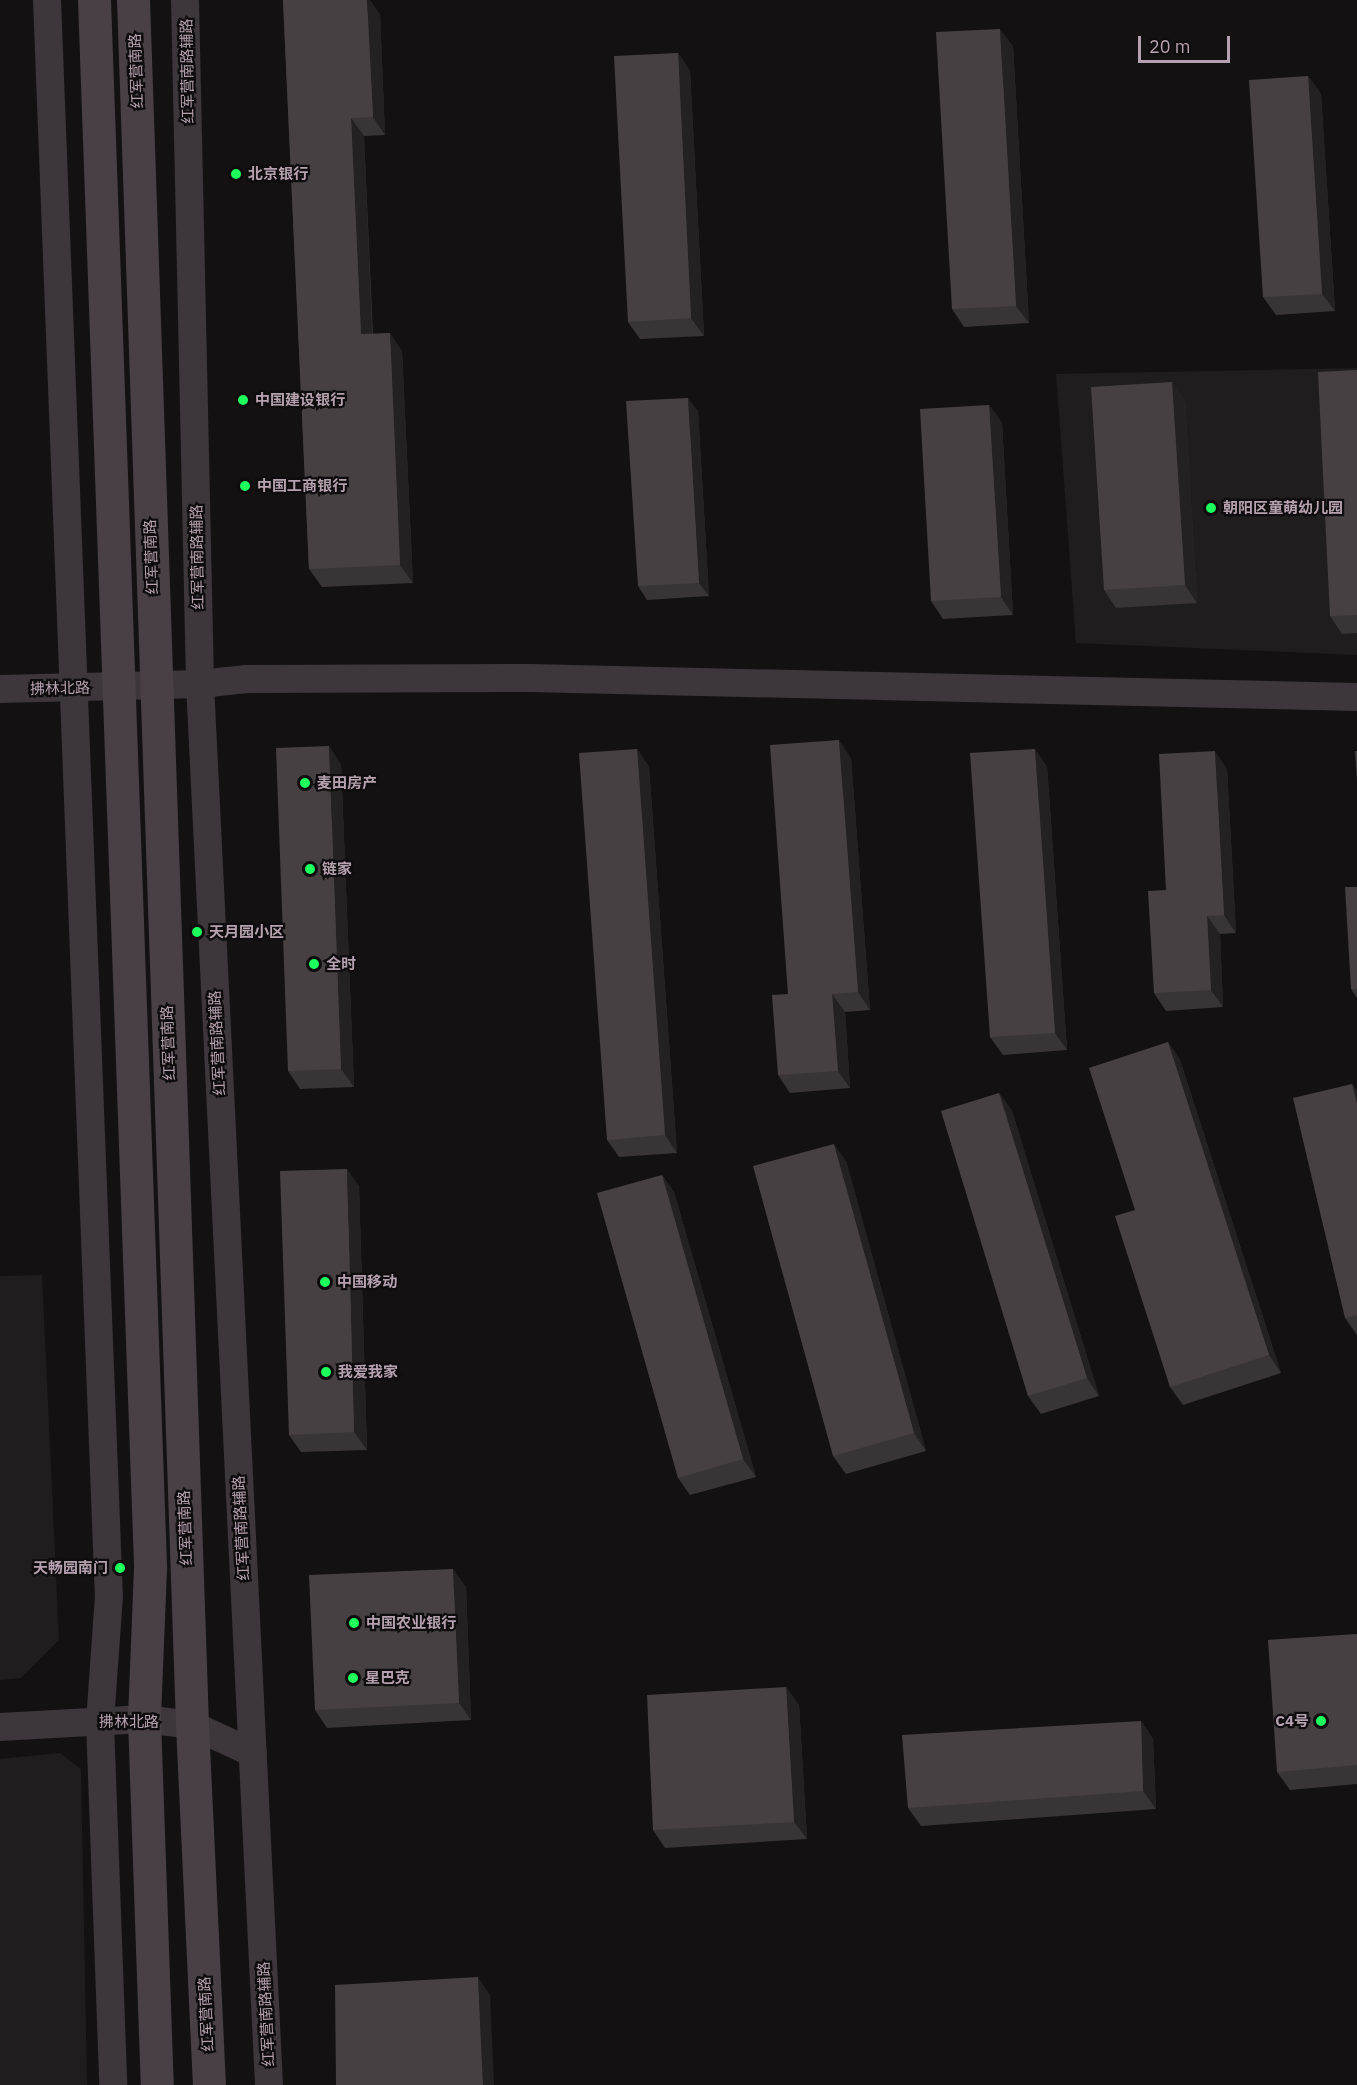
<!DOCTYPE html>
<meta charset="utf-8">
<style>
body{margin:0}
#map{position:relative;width:1357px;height:2085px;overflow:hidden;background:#131112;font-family:"IBM Plex Sans","Noto Sans SC",sans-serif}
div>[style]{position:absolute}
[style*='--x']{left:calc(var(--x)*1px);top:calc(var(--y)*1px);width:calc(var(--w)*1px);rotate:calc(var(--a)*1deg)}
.built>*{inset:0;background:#201d1e}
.minor>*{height:28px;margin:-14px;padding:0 14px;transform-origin:14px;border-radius:14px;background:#3d363a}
.secondary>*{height:33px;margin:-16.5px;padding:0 16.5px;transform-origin:16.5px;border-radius:16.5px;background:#484045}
.wall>*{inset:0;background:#393436}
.shaded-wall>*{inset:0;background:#242122}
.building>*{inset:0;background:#474043}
.dots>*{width:16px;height:16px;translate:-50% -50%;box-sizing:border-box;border:3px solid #0e0c0d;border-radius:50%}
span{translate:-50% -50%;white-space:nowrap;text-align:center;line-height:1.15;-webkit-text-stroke:4.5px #0e0c0d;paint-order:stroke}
.street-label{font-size:15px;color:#b5a1af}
.poi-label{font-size:15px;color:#b5a1af;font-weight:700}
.left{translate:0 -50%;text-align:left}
.right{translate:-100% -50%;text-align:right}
.scale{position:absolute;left:1138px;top:36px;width:92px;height:27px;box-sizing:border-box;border:3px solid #b5a1af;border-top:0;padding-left:8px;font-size:18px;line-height:21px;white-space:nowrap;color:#b5a1af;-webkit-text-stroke:4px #0e0c0d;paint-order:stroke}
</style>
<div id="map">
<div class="built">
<i style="clip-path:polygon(1357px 368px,1357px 655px,1076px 643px,1056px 374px)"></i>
<i style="clip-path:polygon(42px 1275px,59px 1640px,21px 1678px,0 1680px,0 1276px)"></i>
<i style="clip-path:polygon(60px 1753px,81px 1769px,87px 2085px,0 2085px,0 1759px)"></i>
</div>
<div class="minor">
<i style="--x:47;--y:0;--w:1597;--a:87.78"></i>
<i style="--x:109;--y:1596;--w:126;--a:94.1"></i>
<i style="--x:100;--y:1722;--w:363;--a:87.9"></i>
<i style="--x:185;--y:0;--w:684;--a:88.74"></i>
<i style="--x:200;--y:684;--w:1403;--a:87.18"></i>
<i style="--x:0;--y:689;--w:200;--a:-1.4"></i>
<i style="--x:200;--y:684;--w:47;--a:-6.1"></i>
<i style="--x:247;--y:679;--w:283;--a:-0.2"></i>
<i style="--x:530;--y:678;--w:827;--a:1.32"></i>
<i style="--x:0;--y:1727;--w:144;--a:-3.2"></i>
<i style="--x:144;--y:1719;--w:48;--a:7.1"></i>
<i style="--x:192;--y:1725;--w:67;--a:24.7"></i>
</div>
<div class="secondary">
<i style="--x:94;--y:0;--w:1569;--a:87.95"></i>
<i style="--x:150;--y:1568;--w:151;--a:92.3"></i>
<i style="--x:144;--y:1719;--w:366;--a:88"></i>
<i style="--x:133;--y:0;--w:1726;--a:88.04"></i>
<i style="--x:192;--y:1725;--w:360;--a:87.3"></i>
</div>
<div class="wall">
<i style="clip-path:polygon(283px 0,380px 14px,385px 135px,364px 136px,373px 334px,402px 351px,413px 583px,322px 587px,309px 569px)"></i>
<i style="clip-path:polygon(1013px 46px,1029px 323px,964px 327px,952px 309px)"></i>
<i style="clip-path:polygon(678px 53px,690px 71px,704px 336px,640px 339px,628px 322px)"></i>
<i style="clip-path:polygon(1308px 76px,1321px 94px,1335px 311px,1276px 315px,1263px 297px)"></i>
<i style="clip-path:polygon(1357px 370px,1357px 633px,1342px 634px,1330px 616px)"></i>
<i style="clip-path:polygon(1185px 400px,1197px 603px,1116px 608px,1104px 590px)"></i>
<i style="clip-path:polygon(989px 405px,1002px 423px,1013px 615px,943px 619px,931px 601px)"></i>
<i style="clip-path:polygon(698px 411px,709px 596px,647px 600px,638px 586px)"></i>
<i style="clip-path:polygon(637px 749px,649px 767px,677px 1153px,619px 1157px,607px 1140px)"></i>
<i style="clip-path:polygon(851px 758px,870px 1010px,845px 1012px,850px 1088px,790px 1093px,778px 1075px,788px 994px)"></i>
<i style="clip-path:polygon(341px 764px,354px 1087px,300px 1089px,288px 1071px)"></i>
<i style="clip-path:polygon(1047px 766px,1067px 1050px,1003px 1055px,990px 1037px)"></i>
<i style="clip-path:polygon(1227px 769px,1236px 933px,1220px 934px,1223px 1007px,1166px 1011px,1154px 993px,1166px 890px)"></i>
<i style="clip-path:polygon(1357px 887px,1357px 998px,1351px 989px)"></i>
<i style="clip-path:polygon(1168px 1042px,1180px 1060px,1281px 1373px,1183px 1405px,1170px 1387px,1135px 1210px)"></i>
<i style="clip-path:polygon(1352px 1084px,1357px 1091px,1357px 1335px,1345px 1318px)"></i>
<i style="clip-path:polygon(999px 1093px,1012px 1111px,1099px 1396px,1041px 1414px,1028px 1396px)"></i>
<i style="clip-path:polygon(846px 1161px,926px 1451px,846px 1474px,833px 1456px)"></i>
<i style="clip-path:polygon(662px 1175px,674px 1192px,756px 1477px,690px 1495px,678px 1478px)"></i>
<i style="clip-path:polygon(359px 1186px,367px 1450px,301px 1452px,289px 1435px)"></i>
<i style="clip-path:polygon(466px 1587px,471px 1720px,327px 1728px,315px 1710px)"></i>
<i style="clip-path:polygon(1357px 1634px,1357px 1784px,1290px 1790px,1277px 1772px)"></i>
<i style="clip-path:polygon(786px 1687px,799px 1705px,807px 1839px,665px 1848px,653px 1830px)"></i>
<i style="clip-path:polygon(1141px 1721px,1153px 1739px,1156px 1809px,921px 1826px,908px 1808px)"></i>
</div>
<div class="shaded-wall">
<i style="clip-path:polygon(367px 0,370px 0,380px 14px,385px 135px,373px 117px)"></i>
<i style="clip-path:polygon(1000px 29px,1013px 46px,1029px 323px,1016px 306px)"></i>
<i style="clip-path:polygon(678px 53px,690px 71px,704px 336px,691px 318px)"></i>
<i style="clip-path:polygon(1308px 76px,1321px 94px,1335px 311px,1322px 294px)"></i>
<i style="clip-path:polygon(351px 118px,364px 136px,373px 352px,361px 334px)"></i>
<i style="clip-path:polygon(390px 333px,402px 351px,413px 583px,400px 565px)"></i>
<i style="clip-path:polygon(1172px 382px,1185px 400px,1197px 603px,1185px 585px)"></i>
<i style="clip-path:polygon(688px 398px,698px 411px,709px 596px,699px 583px)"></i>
<i style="clip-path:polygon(989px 405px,1002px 423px,1013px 615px,1001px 597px)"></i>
<i style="clip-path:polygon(839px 740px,851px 758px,870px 1010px,858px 992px)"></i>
<i style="clip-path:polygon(329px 746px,341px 764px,354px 1087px,341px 1069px)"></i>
<i style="clip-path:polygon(637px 749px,649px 767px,677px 1153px,665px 1135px)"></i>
<i style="clip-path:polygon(1035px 749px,1047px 766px,1067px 1050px,1055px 1033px)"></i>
<i style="clip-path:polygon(1215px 751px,1227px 769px,1236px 933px,1224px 915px)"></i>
<i style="clip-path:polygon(1207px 916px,1220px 934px,1223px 1007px,1211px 990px)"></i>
<i style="clip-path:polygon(832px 994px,845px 1012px,850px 1088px,838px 1071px)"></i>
<i style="clip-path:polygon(1168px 1042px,1180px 1060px,1281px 1373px,1269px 1355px)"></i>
<i style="clip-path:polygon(1352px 1084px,1357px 1091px,1357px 1104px)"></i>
<i style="clip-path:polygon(999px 1093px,1012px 1111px,1099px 1396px,1087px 1378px)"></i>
<i style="clip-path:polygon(834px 1144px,846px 1161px,926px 1451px,914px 1433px)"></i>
<i style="clip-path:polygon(347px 1169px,359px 1186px,367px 1450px,354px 1432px)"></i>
<i style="clip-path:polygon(662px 1175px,674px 1192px,756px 1477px,743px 1459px)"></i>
<i style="clip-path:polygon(453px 1569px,466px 1587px,471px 1720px,459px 1703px)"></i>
<i style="clip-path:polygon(786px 1687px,799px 1705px,807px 1839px,794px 1822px)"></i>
<i style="clip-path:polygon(1141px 1721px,1153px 1739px,1156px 1809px,1143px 1791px)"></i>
<i style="clip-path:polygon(478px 1977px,490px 1995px,494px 2085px,483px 2085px)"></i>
</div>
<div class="building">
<i style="clip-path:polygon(283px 0,367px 0,373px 117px,351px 118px,361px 334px,390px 333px,400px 565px,309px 569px)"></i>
<i style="clip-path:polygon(1000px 29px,1016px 306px,952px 309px,936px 32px)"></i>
<i style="clip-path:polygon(678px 53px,691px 318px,628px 322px,614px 56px)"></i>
<i style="clip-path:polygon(1308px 76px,1322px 294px,1263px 297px,1249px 80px)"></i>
<i style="clip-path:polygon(1357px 370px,1357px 615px,1330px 616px,1318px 372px)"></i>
<i style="clip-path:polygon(1172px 382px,1185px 585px,1104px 590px,1091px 387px)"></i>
<i style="clip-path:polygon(688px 398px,699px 583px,638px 586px,626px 401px)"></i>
<i style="clip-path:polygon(989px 405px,1001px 597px,931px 601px,920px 409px)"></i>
<i style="clip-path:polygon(839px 740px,858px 992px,832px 994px,838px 1071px,778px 1075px,772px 995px,788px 994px,770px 745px)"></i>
<i style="clip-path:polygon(329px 746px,341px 1069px,288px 1071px,276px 748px)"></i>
<i style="clip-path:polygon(637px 749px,665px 1135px,607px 1140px,579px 753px)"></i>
<i style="clip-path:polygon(1035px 749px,1055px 1033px,990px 1037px,970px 753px)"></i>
<i style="clip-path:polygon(1215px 751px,1224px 915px,1207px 916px,1211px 990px,1154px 993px,1148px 891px,1166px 890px,1159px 754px)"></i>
<i style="clip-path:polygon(1355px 751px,1357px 751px,1357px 781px)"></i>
<i style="clip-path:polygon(1345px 887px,1357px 887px,1357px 989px,1351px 989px)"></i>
<i style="clip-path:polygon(1168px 1042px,1269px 1355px,1170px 1387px,1115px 1216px,1135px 1210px,1089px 1068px)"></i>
<i style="clip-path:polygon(1352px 1084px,1357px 1104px,1357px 1315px,1345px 1318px,1293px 1098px)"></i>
<i style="clip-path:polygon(999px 1093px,1087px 1378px,1028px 1396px,941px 1111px)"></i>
<i style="clip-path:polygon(834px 1144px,914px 1433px,833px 1456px,753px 1166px)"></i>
<i style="clip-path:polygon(347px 1169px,354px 1432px,289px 1435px,280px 1171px)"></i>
<i style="clip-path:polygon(662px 1175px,743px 1459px,678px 1478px,597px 1193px)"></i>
<i style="clip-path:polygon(453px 1569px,459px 1703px,315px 1710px,309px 1575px)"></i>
<i style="clip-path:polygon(1357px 1634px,1357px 1765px,1277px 1772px,1268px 1640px)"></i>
<i style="clip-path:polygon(786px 1687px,794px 1822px,653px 1830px,647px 1695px)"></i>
<i style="clip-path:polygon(1141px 1721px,1143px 1791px,908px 1808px,902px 1735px)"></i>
<i style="clip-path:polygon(478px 1977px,483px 2085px,336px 2085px,335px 1985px)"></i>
</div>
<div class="dots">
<i style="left:236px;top:174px;background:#1dff5c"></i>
<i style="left:243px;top:400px;background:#1dff5c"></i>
<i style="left:245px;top:486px;background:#1dff5c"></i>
<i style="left:1211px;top:508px;background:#1dff5c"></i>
<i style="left:305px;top:783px;background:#1dff5c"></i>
<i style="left:310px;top:869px;background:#1dff5c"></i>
<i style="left:197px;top:932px;background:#1dff5c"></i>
<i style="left:314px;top:964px;background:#1dff5c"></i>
<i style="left:325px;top:1282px;background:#1dff5c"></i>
<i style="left:326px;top:1372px;background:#1dff5c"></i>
<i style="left:120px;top:1568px;background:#1dff5c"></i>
<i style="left:354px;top:1623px;background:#1dff5c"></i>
<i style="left:353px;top:1678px;background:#1dff5c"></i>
<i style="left:1321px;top:1721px;background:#1dff5c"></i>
</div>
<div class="street-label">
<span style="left:136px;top:71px;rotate:-92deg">红军营南路</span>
<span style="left:187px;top:71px;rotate:-91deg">红军营南路辅路</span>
<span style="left:151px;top:557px;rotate:-92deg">红军营南路</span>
<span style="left:197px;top:557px;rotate:-91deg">红军营南路辅路</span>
<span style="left:60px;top:688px;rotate:-1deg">拂林北路</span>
<span style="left:168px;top:1043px;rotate:-92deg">红军营南路</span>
<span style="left:217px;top:1043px;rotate:-93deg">红军营南路辅路</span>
<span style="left:185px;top:1528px;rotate:-92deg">红军营南路</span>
<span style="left:241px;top:1528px;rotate:-93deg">红军营南路辅路</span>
<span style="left:129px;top:1722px">拂林北路</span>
<span style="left:206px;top:2014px;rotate:-93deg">红军营南路</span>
<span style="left:266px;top:2014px;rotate:-93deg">红军营南路辅路</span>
</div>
<div class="poi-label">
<span class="left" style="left:248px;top:174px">北京银行</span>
<span class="left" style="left:255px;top:400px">中国建设银行</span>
<span class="left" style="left:257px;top:486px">中国工商银行</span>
<span class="left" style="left:1223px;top:508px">朝阳区童萌幼儿园</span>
<span class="left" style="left:317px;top:783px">麦田房产</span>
<span class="left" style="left:322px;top:869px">链家</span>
<span class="left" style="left:209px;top:932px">天月园小区</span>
<span class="left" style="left:326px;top:964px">全时</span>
<span class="left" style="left:337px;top:1282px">中国移动</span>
<span class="left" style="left:338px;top:1372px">我爱我家</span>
<span class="right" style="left:108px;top:1568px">天畅园南门</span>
<span class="left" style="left:366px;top:1623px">中国农业银行</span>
<span class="left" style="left:365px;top:1678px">星巴克</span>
<span class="right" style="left:1309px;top:1721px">C4号</span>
</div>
<div class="scale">20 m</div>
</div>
